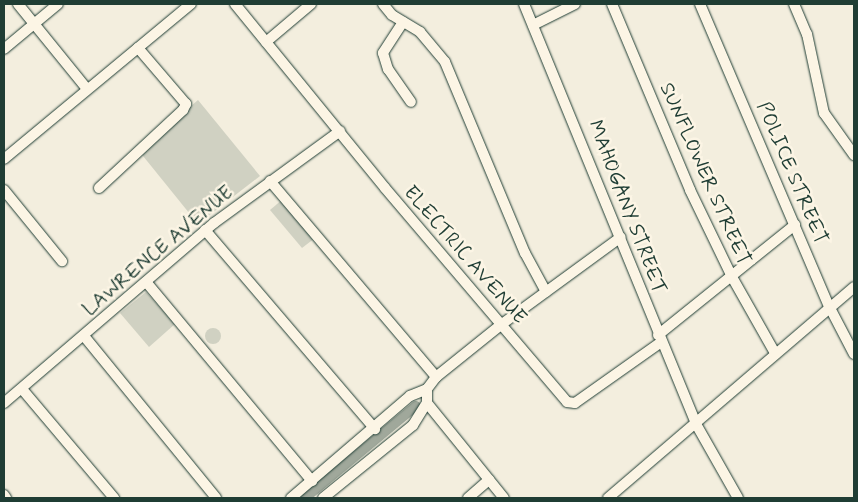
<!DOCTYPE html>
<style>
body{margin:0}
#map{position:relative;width:858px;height:502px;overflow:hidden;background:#f3eede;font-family:Mynerve,sans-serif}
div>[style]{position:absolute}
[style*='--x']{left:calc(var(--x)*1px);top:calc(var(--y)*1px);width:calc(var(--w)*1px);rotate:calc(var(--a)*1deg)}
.green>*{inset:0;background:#d0d1c2}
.round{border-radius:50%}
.canal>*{height:10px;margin:-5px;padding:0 5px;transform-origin:5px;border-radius:5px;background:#a0a89b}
.roads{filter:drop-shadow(0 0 1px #1f3d34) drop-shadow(0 0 1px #1f3d34)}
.minor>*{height:10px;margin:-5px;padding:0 5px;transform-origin:5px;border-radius:5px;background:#fcf5e5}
span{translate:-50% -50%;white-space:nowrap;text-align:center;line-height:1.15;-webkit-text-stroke:5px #fcf5e5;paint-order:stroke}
.street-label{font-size:20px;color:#1f3d34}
.frame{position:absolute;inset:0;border:5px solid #1f3d34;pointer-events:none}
</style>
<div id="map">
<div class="green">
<i style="clip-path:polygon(198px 100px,260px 176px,198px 224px,139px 151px)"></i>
<i style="clip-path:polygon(283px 199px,315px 238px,302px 248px,270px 210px)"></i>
<i style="clip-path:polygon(146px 292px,175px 324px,149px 347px,120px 313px)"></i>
<i class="round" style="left:205px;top:328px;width:16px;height:16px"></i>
</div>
<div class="canal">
<i style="--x:305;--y:498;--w:144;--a:-39.7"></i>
</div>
<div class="roads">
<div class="minor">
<i style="--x:18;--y:4;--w:109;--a:50.9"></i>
<i style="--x:235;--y:4;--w:237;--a:50.8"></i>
<i style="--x:385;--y:188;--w:281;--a:49.6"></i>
<i style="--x:567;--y:402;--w:8;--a:7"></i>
<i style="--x:575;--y:403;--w:105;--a:-35.3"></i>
<i style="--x:383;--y:4;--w:14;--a:51"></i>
<i style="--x:392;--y:15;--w:33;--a:31"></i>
<i style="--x:420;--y:32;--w:39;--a:50"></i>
<i style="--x:445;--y:62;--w:207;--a:67.3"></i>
<i style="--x:525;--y:253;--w:44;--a:61.7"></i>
<i style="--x:524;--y:4;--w:454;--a:67.7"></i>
<i style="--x:696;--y:424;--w:85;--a:60.4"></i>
<i style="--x:612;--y:4;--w:202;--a:67.2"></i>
<i style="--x:690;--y:190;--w:97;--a:64.2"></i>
<i style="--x:732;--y:277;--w:87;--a:60.5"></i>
<i style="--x:700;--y:4;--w:328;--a:66.9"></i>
<i style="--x:829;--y:306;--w:54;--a:62.5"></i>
<i style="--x:794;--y:4;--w:33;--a:67"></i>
<i style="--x:807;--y:34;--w:81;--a:77.9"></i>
<i style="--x:824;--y:113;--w:52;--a:54.5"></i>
<i style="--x:403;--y:22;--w:37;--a:123"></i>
<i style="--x:383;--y:53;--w:17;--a:73"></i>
<i style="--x:388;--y:69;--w:40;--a:55.1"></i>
<i style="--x:533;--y:25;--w:47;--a:-26.6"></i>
<i style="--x:266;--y:42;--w:59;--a:-40.2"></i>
<i style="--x:4;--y:49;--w:70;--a:-39.8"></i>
<i style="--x:4;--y:159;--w:243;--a:-39.7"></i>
<i style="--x:270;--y:181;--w:257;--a:49.7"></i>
<i style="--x:99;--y:188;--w:115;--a:-42.9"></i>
<i style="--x:183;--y:110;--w:7;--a:-63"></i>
<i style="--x:186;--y:104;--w:74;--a:-130.6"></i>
<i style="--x:4;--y:190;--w:92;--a:50.8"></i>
<i style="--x:205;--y:230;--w:262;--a:49.5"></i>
<i style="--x:147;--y:283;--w:258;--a:50.2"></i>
<i style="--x:658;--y:335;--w:176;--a:-38.8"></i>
<i style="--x:84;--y:336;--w:209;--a:50.8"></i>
<i style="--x:22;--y:389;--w:143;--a:49.8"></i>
<i style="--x:4;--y:403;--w:277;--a:-40.6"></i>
<i style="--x:214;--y:223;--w:156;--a:-36.1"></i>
<i style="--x:427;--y:403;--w:122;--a:51"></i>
<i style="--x:4;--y:495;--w:4;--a:56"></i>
<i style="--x:291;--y:498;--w:157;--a:-40.6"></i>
<i style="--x:410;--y:396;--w:18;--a:-22"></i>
<i style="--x:427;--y:389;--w:15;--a:-53"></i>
<i style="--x:436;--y:377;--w:85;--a:-38.8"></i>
<i style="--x:502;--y:324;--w:147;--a:-36.2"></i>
<i style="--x:323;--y:498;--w:116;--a:-39"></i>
<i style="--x:413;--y:425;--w:26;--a:-58"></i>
<i style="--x:427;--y:403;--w:14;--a:-90"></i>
<i style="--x:468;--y:498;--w:28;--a:-41"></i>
<i style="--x:608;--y:498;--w:324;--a:-40.6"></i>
</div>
</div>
<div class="street-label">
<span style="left:792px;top:173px;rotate:67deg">POLICE STREET</span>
<span style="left:705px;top:174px;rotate:66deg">SUNFLOWER STREET</span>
<span style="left:627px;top:207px;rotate:69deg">MAHOGANY STREET</span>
<span style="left:158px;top:251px;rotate:-40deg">LAWRENCE AVENUE</span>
<span style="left:465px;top:255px;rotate:49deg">ELECTRIC AVENUE</span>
</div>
<div class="frame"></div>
</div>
